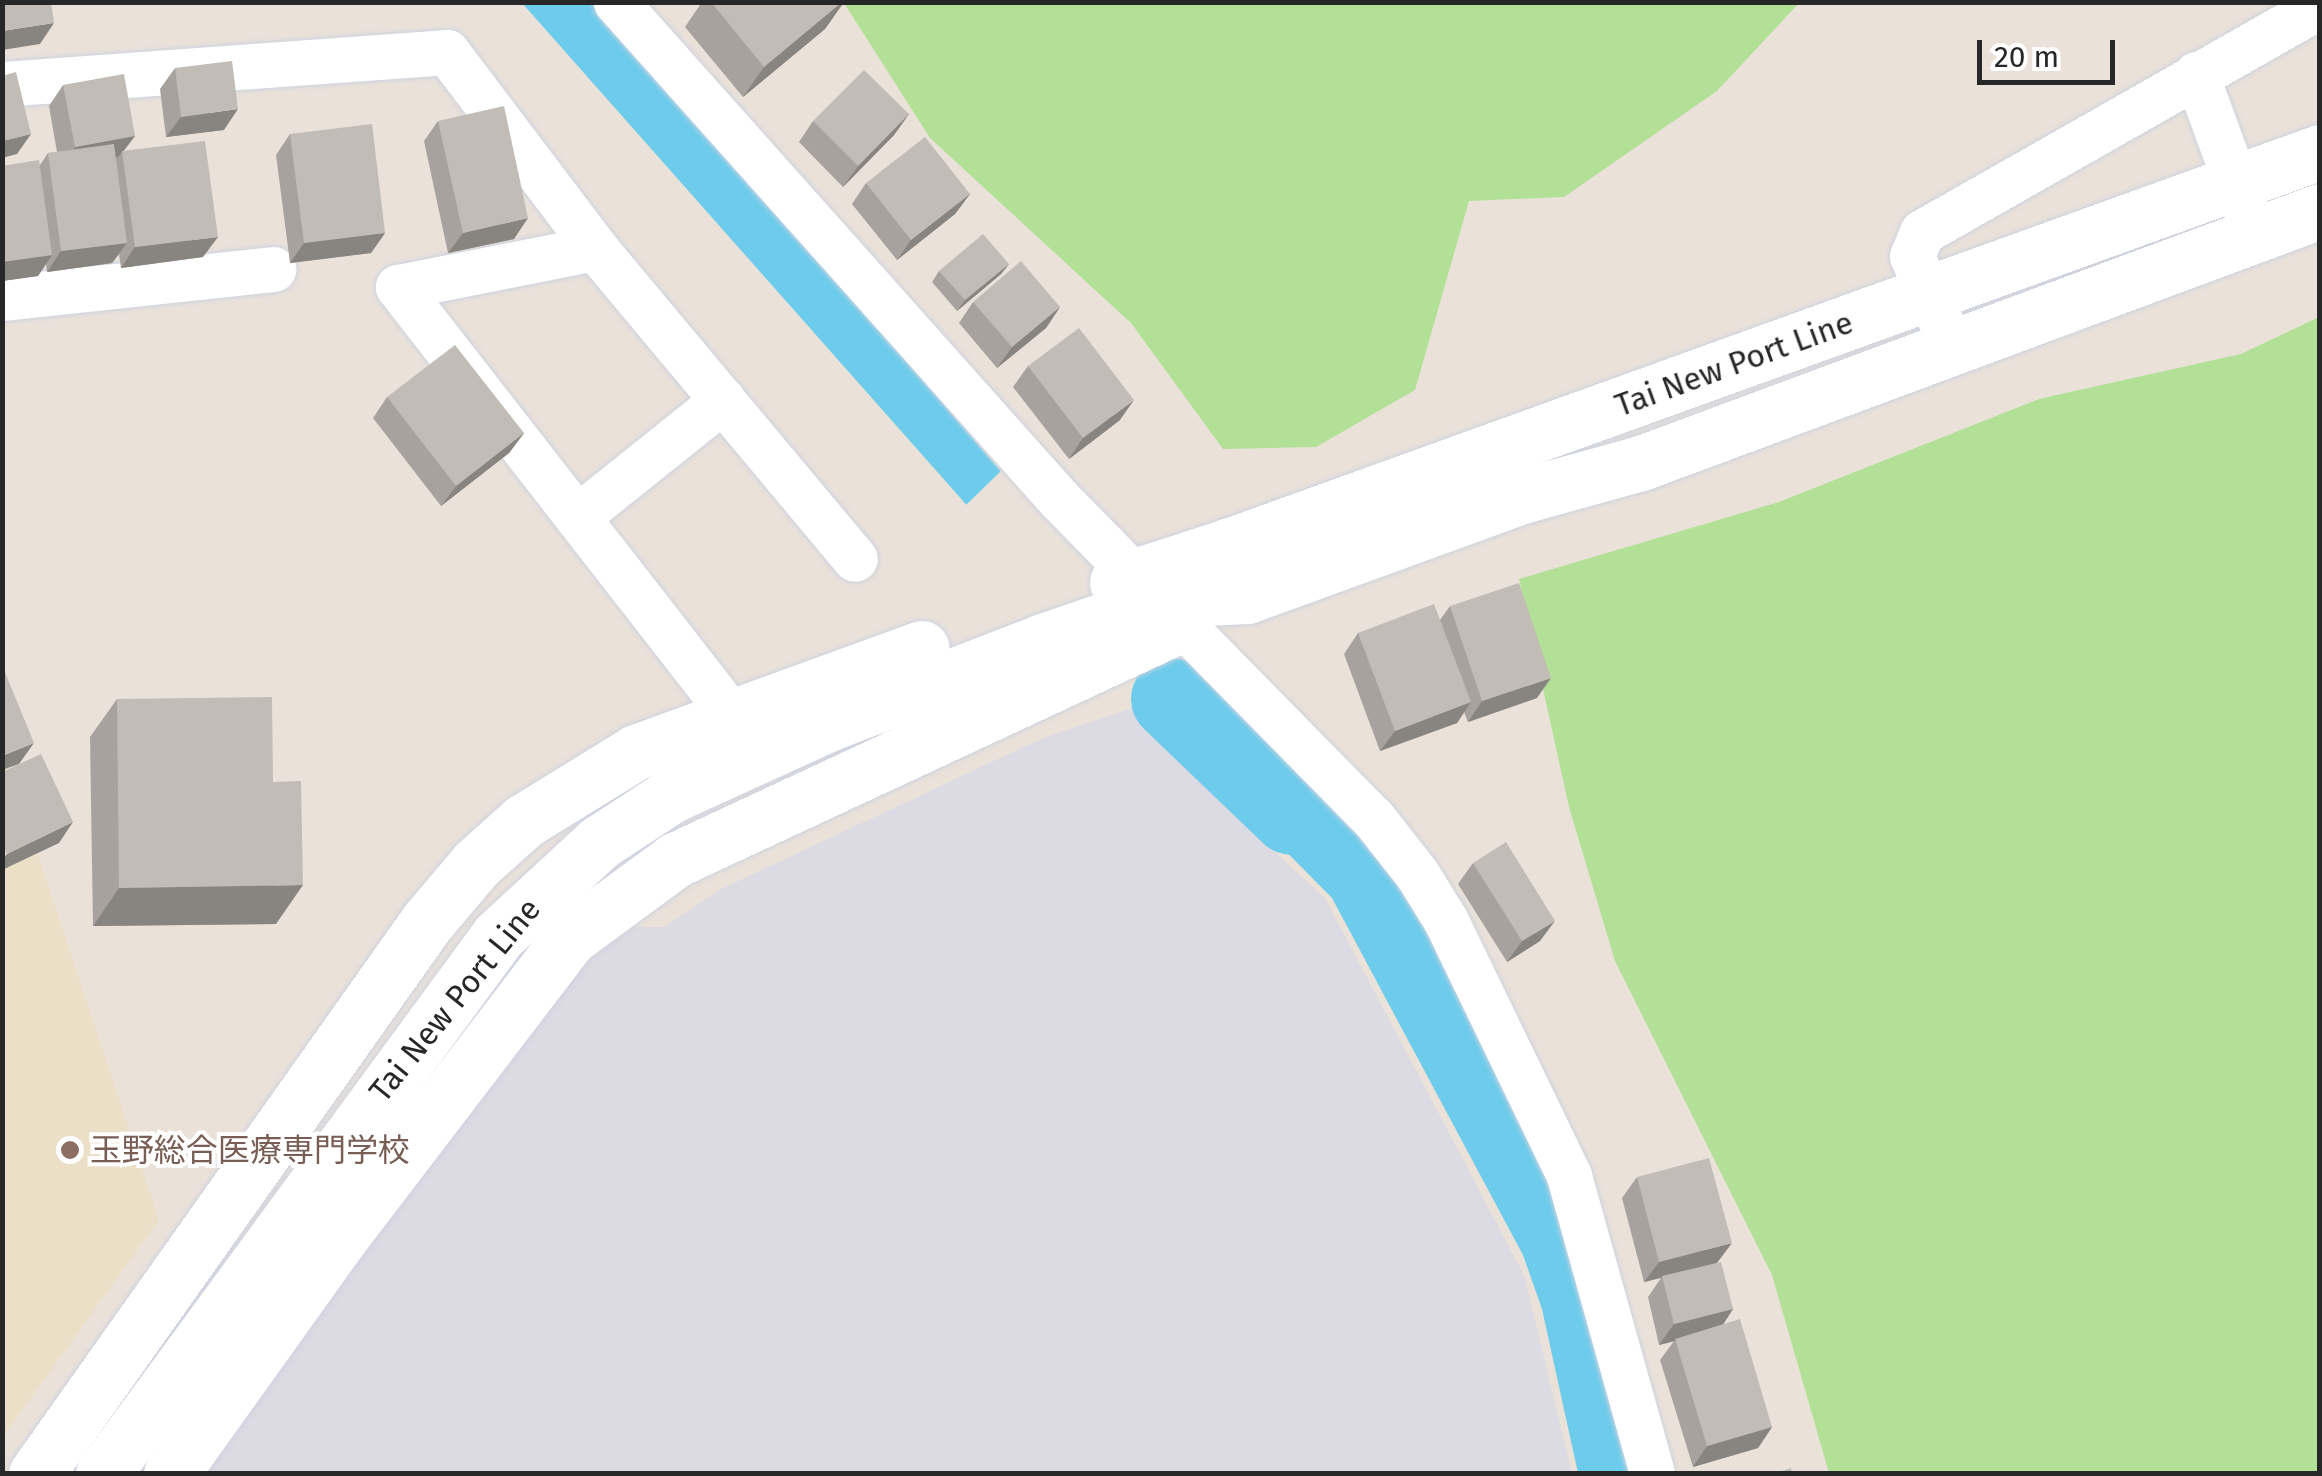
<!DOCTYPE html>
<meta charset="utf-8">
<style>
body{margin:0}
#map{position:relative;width:2322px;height:1476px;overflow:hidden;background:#eae2d9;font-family:"Fira Sans","Noto Sans JP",sans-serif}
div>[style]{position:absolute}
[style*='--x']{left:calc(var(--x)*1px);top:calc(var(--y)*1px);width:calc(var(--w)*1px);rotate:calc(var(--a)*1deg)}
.industrial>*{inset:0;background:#dcdae2}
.education>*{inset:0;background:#ecdfc8}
.green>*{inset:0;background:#b1e096}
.water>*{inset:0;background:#6dcceb}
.pier>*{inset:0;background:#eae2d9}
.river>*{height:82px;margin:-41px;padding:0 41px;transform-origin:41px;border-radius:41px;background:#6dcceb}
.roads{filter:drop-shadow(0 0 2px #ced2e0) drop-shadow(0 0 2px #ced2e0)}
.minor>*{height:45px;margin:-22.5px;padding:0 22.5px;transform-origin:22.5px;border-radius:22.5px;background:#fff}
.secondary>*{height:55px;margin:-27.5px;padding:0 27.5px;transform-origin:27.5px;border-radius:27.5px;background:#fff}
.wall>*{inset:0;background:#a7a29d}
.shaded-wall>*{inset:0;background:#88847f}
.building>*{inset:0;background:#c2bcb6}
.dots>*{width:28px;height:28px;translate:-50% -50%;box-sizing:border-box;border:5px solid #fff;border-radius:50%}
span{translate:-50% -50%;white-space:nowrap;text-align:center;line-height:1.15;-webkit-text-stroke:8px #fff;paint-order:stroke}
.street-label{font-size:32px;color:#272727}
.education-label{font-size:32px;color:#785e54}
.left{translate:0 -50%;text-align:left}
.frame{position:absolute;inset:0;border:5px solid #272727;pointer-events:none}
.scale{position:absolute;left:1977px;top:40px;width:138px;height:45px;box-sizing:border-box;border:5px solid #272727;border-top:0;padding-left:12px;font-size:30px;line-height:35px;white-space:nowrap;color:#272727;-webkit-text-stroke:8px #fff;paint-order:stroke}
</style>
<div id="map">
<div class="industrial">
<i style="clip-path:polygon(1138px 706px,1244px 824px,1325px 898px,1524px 1275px,1572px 1473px,205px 1474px,502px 1059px,581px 967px,633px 927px,664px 927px,721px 889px,1043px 738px)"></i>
</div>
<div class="education">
<i style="clip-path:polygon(2px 746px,159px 1220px,3px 1437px,2px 1437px)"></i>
</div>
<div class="green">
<i style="clip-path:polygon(844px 3px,1799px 3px,1717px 91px,1564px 197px,1469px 201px,1415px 390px,1316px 447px,1223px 449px,1131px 323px,930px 138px)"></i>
<i style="clip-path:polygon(2319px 317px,2319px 1473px,1829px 1473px,1772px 1275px,1615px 961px,1569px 807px,1519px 579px,1779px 502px,2039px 399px,2241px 354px)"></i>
</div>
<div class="water">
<i style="clip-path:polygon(522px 3px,597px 3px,999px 469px,1209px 681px,1216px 697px,1179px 728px,1173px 722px,1165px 729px)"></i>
<i style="clip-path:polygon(1242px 702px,1372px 835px,1442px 934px,1562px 1179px,1640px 1473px,1578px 1473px,1542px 1309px,1523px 1255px,1332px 898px,1190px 754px)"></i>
</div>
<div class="pier">
<i style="clip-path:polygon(1005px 467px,1214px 679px,1137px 703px,962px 509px)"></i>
</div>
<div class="river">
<i style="--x:1172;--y:699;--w:166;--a:43.8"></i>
</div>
<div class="roads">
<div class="minor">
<i style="--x:616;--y:2;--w:666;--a:48.29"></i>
<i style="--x:1059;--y:499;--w:448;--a:45.5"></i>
<i style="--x:1373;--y:818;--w:71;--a:51.8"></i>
<i style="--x:1417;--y:874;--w:55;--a:58.3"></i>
<i style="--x:1446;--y:921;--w:283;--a:64.2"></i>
<i style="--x:1569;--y:1176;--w:309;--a:74.4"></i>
<i style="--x:2196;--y:74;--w:149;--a:70"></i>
<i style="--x:2;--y:84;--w:446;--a:-4.1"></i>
<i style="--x:447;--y:52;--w:246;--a:52.9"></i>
<i style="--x:2;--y:298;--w:273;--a:-6.1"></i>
<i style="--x:1952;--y:347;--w:99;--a:-113.7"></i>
<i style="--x:1912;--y:256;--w:26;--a:-67"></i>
<i style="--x:1922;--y:232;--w:458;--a:-29.6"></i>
<i style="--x:577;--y:517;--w:187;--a:-38.7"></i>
<i style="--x:732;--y:716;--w:544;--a:-127.9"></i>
<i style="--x:398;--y:287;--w:201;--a:-11.2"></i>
<i style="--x:595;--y:248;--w:405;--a:50.1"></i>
</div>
<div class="secondary">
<i style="--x:1199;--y:570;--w:38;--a:-40"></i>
<i style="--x:1228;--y:546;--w:1161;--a:-19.84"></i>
<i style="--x:1117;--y:582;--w:117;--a:-18"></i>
<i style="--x:36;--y:1474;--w:676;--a:-54.69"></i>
<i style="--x:427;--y:922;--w:76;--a:-49.8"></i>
<i style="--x:476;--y:864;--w:64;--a:-41.9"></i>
<i style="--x:524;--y:821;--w:132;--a:-31.6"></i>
<i style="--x:636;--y:752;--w:304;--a:-20"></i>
<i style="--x:103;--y:1474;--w:667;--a:-53.71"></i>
<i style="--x:498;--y:936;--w:139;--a:-42.7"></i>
<i style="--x:600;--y:842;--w:86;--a:-33.1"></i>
<i style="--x:672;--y:795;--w:171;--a:-24.5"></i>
<i style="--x:828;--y:724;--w:227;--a:-21.1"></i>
<i style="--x:1040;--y:642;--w:129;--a:-19"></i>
<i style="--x:1162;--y:600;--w:85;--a:-2.7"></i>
<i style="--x:1247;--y:596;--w:293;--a:-20"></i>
<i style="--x:1522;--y:496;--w:123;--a:-15.5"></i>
<i style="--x:1641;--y:463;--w:724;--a:-20.36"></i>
<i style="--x:171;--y:1474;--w:290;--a:-54.4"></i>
<i style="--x:340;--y:1238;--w:377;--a:-52.6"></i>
<i style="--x:569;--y:938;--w:132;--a:-36.3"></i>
<i style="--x:675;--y:860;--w:543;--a:-24.96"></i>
</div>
</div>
<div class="wall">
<i style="clip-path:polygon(702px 2px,844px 2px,825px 29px,743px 97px,685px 27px)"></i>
<i style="clip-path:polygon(175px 68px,224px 130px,166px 137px,160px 89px)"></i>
<i style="clip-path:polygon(63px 85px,135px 136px,124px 151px,203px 257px,121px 268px,119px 254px,112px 263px,47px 272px,46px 264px,38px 276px,2px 281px,2px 166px,40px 165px,48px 153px,57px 152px,49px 106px)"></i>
<i style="clip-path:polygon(909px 114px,894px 135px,843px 187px,799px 142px,813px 121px)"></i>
<i style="clip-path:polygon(438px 121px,514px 239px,448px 253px,424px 141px)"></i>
<i style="clip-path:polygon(290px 134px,385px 233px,371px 253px,290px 263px,276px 155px)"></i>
<i style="clip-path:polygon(866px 183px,970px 194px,955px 214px,897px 260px,852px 204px)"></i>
<i style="clip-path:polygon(1009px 264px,1001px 274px,957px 311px,932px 282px,939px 271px)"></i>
<i style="clip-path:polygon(973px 302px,1060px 307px,1046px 328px,997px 368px,959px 323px)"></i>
<i style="clip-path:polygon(1028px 366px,1120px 420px,1069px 459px,1013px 387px)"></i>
<i style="clip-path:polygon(387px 397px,524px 433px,509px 453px,441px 506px,373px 418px)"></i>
<i style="clip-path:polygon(1450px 606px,1537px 698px,1468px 722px,1464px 712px,1457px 723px,1380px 751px,1344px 654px,1358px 633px,1440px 620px)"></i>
<i style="clip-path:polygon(117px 699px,273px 782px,276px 924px,93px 926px,90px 737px)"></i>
<i style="clip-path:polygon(1473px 863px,1540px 941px,1507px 962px,1458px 884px)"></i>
<i style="clip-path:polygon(1637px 1177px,1717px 1263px,1733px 1309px,1723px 1325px,1772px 1427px,1758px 1448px,1693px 1467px,1660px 1360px,1674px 1341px,1659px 1345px,1648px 1297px,1661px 1278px,1644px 1282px,1622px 1198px)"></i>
</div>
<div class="shaded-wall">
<i style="clip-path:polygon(842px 2px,844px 2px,825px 29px,743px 97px,764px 67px)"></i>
<i style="clip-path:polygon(54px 23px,40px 44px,2px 50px,2px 31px)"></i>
<i style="clip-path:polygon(238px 109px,224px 130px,166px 137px,181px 117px)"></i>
<i style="clip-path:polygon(909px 114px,894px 135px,843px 187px,858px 166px)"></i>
<i style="clip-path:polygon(31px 134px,17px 154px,2px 158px,2px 141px)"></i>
<i style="clip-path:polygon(135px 136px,118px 157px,60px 167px,75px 147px)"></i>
<i style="clip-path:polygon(970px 194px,955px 214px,897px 260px,911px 240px)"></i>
<i style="clip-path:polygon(528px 218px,514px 239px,448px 253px,463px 233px)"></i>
<i style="clip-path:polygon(385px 233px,371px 253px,290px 263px,304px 243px)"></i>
<i style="clip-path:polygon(218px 237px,203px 257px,121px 268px,135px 247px)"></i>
<i style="clip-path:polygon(127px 243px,112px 263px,47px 272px,61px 251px)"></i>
<i style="clip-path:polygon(52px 255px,38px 276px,2px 281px,2px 262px)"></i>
<i style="clip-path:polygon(1009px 264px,1001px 274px,957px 311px,965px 300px)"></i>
<i style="clip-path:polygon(1060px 307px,1046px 328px,997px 368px,1012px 347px)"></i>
<i style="clip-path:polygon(1134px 400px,1120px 420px,1069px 459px,1083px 438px)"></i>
<i style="clip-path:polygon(524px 433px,509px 453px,441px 506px,456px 486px)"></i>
<i style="clip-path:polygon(1551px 678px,1537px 698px,1468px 722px,1482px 701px)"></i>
<i style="clip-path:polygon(1471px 702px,1457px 723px,1380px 751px,1395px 731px)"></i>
<i style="clip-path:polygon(34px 743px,19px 764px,2px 770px,2px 756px)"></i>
<i style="clip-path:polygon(73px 822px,59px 843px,2px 870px,2px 860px,7px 854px)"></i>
<i style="clip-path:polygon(303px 885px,276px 924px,93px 926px,119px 888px)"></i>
<i style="clip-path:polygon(1555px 921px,1540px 941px,1507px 962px,1522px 941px)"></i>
<i style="clip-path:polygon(1732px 1243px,1717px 1263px,1644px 1282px,1659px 1262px)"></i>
<i style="clip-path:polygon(1733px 1309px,1719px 1330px,1659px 1345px,1674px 1324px)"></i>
<i style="clip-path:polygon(1772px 1427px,1758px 1448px,1693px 1467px,1707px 1446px)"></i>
</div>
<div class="building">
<i style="clip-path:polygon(2px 2px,51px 2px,54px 23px,2px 31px)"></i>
<i style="clip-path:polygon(711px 2px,842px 2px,764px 67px)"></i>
<i style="clip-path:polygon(232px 61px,238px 109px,181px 117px,175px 68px)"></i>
<i style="clip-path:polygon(864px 70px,909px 114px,858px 166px,813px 121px)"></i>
<i style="clip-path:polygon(16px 72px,31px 134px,2px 141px,2px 76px)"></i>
<i style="clip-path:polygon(124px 74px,135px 136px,75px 147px,63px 85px)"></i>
<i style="clip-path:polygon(504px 106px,528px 218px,463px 233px,438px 121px)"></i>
<i style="clip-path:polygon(372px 124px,385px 233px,304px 243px,290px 134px)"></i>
<i style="clip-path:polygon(925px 137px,970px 194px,911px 240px,866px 183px)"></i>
<i style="clip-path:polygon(205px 141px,218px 237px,135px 247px,122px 151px)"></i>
<i style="clip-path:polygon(114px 144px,127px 243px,61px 251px,48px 153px)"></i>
<i style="clip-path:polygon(39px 160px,52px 255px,2px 262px,2px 166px)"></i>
<i style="clip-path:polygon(983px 234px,1009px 264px,965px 300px,939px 271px)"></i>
<i style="clip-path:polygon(1021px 261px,1060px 307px,1012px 347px,973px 302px)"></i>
<i style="clip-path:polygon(1079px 328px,1134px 400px,1083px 438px,1028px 366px)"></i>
<i style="clip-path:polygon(455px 345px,524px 433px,456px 486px,387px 397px)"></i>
<i style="clip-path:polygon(1519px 583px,1551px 678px,1482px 701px,1450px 606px)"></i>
<i style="clip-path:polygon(1434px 604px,1471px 702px,1395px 731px,1358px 633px)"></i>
<i style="clip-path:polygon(2px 665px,34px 743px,2px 756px)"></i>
<i style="clip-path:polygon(272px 697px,273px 782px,301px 781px,303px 885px,119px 888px,117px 699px)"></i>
<i style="clip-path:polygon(41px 754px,73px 822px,7px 854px,2px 845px,2px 772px)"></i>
<i style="clip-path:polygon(1506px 842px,1555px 921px,1522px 941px,1473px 863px)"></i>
<i style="clip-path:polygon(1709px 1158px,1732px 1243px,1659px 1262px,1637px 1177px)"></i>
<i style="clip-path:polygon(1721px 1262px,1733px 1309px,1674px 1324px,1662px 1276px)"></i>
<i style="clip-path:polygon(1740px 1319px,1772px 1427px,1707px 1446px,1675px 1339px)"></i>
<i style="clip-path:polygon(1791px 1468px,1792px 1474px,1773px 1474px)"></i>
</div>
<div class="dots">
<i style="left:70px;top:1150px;background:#8d6e63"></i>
</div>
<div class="street-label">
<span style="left:1734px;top:364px;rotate:-20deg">Tai New Port Line</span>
<span style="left:455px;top:1000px;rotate:-51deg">Tai New Port Line</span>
</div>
<div class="education-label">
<span class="left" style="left:90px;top:1150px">玉野総合医療専門学校</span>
</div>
<div class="frame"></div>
<div class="scale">20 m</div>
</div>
